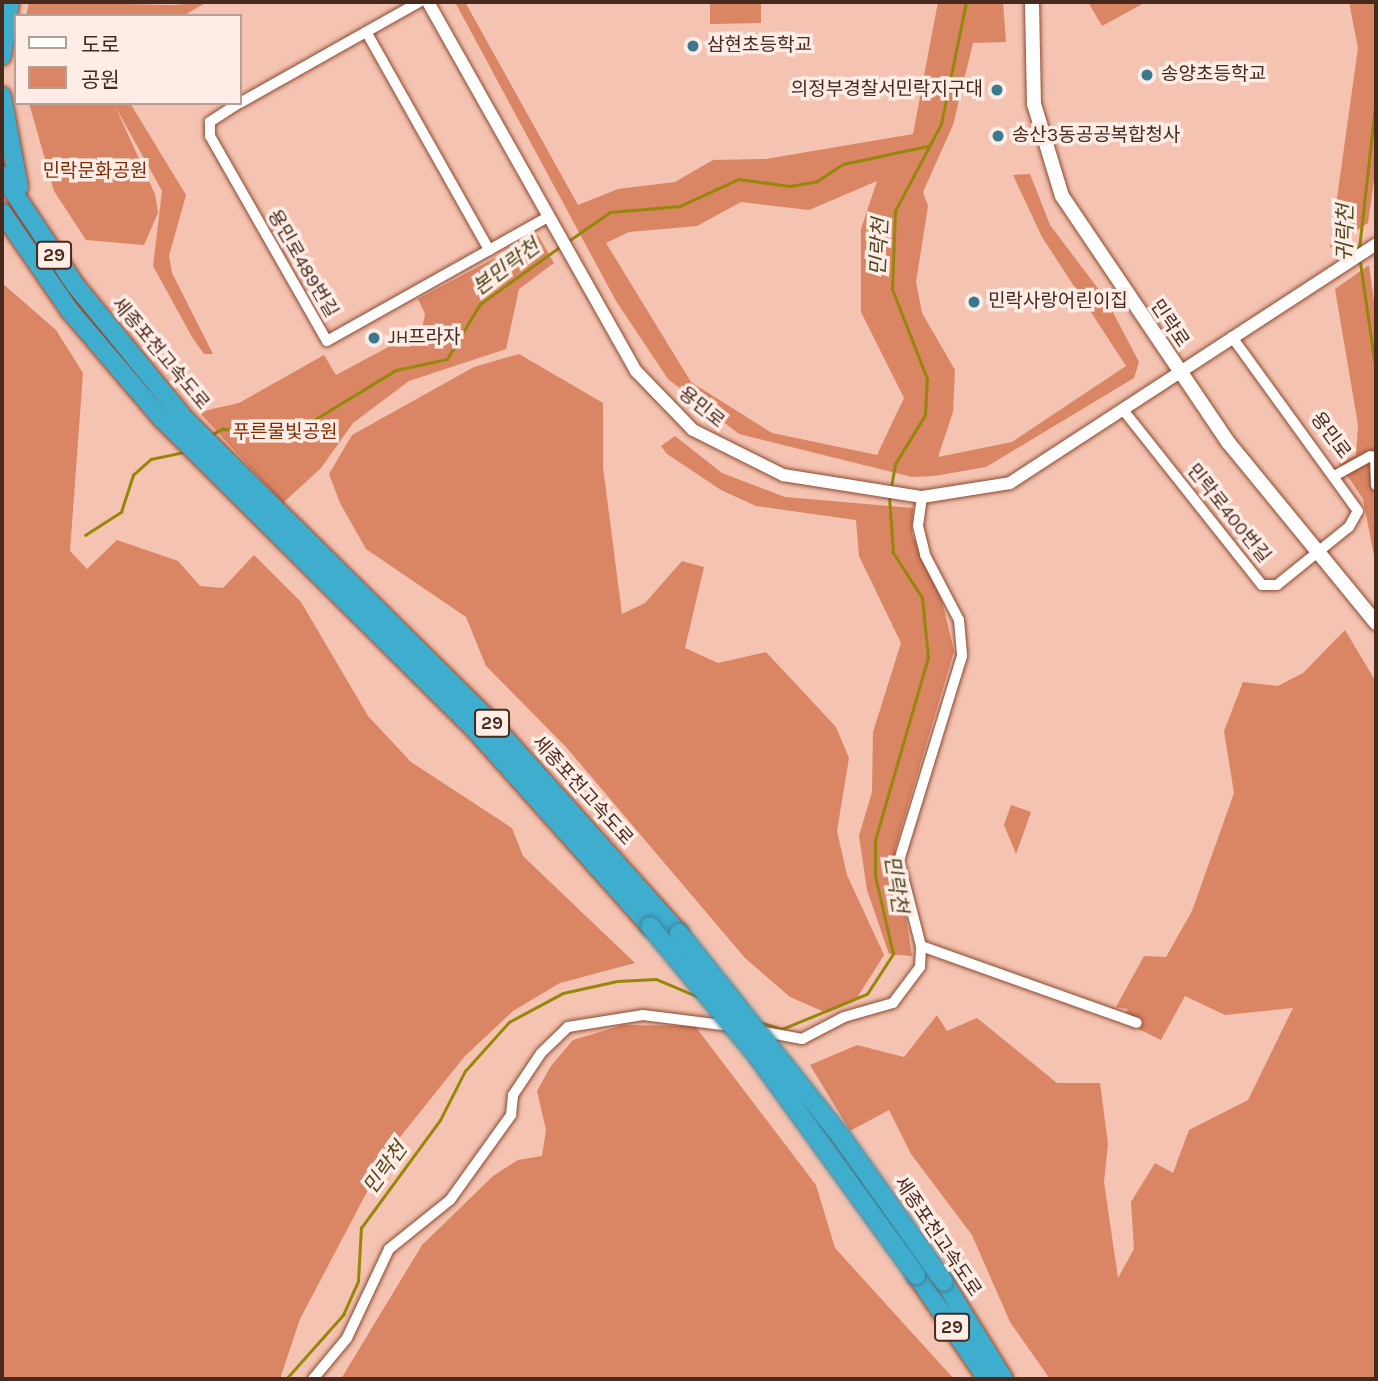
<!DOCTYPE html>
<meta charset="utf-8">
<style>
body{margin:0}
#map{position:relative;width:1378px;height:1381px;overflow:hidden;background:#f4c3b1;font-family:Karla,"Noto Sans KR",sans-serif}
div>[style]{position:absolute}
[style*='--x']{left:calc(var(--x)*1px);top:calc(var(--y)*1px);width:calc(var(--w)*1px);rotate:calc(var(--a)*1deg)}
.green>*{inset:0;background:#da8564}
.stream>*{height:2.5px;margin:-1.25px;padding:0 1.25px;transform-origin:1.25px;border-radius:1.25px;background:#96870a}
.roads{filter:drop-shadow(0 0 2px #8e482d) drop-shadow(0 0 2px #8e482d)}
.minor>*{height:10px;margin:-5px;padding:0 5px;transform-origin:5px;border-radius:5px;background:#fff}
.tertiary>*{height:12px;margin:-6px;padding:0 6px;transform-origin:6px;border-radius:6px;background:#fff}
.secondary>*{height:14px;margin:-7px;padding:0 7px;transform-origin:7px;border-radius:7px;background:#fff}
.motorway>*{height:18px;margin:-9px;padding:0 9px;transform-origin:9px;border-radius:9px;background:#3eadce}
.bridges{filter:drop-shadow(0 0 2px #427f90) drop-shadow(0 0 2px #427f90)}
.motorway-bridge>*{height:18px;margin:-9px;padding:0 9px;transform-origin:9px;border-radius:9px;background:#3eadce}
.dots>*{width:19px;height:19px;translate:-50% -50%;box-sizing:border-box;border:4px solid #feece6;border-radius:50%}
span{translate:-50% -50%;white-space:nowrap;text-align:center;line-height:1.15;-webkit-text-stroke:7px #feece6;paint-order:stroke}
.shield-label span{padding:2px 5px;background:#feece6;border:2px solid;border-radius:5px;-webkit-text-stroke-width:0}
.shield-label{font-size:18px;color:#48291d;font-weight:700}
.poi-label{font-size:19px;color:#48291d}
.left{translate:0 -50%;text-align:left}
.right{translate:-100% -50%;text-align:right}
.park-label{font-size:19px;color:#802c00}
.street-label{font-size:19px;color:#48291d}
.water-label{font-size:21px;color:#4f491d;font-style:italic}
.frame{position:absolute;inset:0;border:4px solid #48291d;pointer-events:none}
.legend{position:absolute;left:14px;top:14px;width:228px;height:91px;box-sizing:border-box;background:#feece6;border:2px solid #b59e96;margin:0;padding:9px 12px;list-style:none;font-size:21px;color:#48291d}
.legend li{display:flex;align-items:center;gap:14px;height:35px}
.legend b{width:35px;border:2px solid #b59e96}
</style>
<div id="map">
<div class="green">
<i style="clip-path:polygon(29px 2px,174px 5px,207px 2px,183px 16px,26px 16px)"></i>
<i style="clip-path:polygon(evenodd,455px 2px,465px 2px,578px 205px,618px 189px,675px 182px,713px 160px,766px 159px,913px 134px,938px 2px,1003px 2px,1006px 42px,973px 43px,953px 125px,923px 192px,928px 206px,916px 282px,922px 313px,955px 370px,953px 412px,938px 457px,1012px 442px,1126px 366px,1042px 237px,1013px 175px,1030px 174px,1050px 225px,1106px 299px,1139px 362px,1134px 378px,986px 467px,934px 476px,912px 477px,739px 434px,668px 379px,616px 301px,455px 2px,877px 181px,861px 229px,861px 312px,904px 398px,877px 455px,772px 433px,691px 382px,606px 243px,629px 232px,697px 226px,741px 202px,809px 210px,877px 181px)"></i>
<i style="clip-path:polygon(710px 2px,761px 2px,761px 23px,710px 24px)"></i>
<i style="clip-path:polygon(1088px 2px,1146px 2px,1102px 26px)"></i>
<i style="clip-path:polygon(1349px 2px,1376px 2px,1376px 166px,1368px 223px,1330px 248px,1358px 48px)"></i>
<i style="clip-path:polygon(29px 103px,130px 103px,186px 195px,169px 256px,172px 273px,213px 354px,204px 354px,192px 337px,153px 266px,162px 191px,115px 106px,155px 194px,158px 213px,144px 245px,86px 240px,54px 191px)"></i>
<i style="clip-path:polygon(538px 235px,554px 263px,519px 289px,506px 349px,409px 381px,353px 423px,321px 468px,283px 503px,199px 412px,239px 403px,324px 355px,336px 375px,422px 329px,425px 314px,418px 299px)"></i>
<i style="clip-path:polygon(1369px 265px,1376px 317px,1376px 566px,1363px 499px,1339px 463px,1356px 455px,1358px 425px,1335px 289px)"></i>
<i style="clip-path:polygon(2px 283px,56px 330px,83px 373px,70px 551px,87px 569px,117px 540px,178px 561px,200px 586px,223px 588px,254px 555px,301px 602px,368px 716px,411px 762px,512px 828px,523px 856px,635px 963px,560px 983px,513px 1011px,465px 1056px,388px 1152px,300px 1319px,280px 1379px,2px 1379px)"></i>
<i style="clip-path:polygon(519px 354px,603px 403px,603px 467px,622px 614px,645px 603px,682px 561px,704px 567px,685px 648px,718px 663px,766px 652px,836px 727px,849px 758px,837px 831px,847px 875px,884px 955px,855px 1001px,827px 1013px,790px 997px,745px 958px,566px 747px,486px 666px,466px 617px,366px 549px,340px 503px,329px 474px,352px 435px,474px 367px)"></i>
<i style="clip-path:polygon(675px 436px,722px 473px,785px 497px,913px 508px,912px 534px,942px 601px,954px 651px,895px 849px,912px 956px,889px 954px,867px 890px,859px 836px,872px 792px,873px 732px,901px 643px,859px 556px,856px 520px,756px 506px,721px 490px,667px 454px,661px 446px)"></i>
<i style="clip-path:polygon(1345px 630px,1376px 682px,1376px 1379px,1050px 1379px,1010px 1322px,972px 1235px,911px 1154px,889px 1110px,850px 1131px,810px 1065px,857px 1045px,904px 1057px,937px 1015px,947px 1031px,977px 1018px,1057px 1083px,1100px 1083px,1108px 1144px,1104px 1182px,1118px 1278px,1134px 1249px,1131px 1202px,1155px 1163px,1173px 1173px,1189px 1130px,1248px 1100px,1293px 1008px,1225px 1015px,1185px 996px,1161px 1040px,1122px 1021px,1128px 1009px,1116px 1007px,1144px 956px,1166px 957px,1192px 911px,1234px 793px,1224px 731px,1243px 682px,1278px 686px,1303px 673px)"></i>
<i style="clip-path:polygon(1011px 805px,1031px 812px,1016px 854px,1004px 825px)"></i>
<i style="clip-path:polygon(623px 1025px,695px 1026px,816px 1185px,835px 1248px,954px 1379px,341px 1379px,422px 1245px,493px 1176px,518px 1160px,542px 1156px,546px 1130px,537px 1091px,551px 1066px,573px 1040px)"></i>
</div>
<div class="stream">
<i style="--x:567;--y:242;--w:52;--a:-34.9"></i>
<i style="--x:610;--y:212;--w:70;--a:-4.9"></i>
<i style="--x:680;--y:206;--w:65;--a:-24.6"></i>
<i style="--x:739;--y:179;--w:51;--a:7.8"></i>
<i style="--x:790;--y:186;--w:27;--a:-10"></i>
<i style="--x:817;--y:181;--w:31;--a:-33"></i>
<i style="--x:843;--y:164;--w:87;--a:-12"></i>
<i style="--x:1359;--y:249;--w:153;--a:-83.6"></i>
<i style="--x:1360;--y:259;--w:112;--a:81.8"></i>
<i style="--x:211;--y:435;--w:13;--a:-29"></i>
<i style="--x:222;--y:429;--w:72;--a:2.4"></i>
<i style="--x:294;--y:432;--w:119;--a:-31.3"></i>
<i style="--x:396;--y:370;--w:52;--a:-12.2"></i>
<i style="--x:447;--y:359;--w:64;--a:-59"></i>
<i style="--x:480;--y:304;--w:100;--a:-35.6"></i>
<i style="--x:891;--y:487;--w:23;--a:-80"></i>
<i style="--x:895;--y:464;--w:57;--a:-58.5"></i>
<i style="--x:925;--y:415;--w:36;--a:-87"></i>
<i style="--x:927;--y:379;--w:97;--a:-111.3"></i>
<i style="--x:892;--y:289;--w:78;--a:-87.8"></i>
<i style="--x:895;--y:211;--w:98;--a:-62.1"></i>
<i style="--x:941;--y:124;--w:125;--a:-78.4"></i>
<i style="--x:85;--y:535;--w:43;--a:-32.6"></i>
<i style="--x:121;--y:512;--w:39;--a:-72"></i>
<i style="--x:133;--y:475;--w:24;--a:-42"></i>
<i style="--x:151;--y:459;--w:35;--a:-12"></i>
<i style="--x:760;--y:1022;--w:23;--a:18"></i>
<i style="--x:782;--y:1029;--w:92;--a:-22.4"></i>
<i style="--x:867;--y:994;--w:48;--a:-57"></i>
<i style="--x:893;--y:954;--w:80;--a:-103"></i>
<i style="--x:875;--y:876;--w:36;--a:-90"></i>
<i style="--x:875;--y:840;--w:190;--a:-73.8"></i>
<i style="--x:928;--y:658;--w:60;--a:-95.7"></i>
<i style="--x:922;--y:598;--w:54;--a:-122.8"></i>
<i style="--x:893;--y:553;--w:56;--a:-94.1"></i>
<i style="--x:286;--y:1379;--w:86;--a:-48.3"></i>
<i style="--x:343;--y:1315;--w:37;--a:-66"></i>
<i style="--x:358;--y:1281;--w:53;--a:-86.8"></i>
<i style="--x:361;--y:1228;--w:134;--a:-53.8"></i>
<i style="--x:440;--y:1120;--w:55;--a:-63"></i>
<i style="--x:465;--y:1071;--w:66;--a:-48.1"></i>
<i style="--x:509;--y:1022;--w:61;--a:-28.2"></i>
<i style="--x:563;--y:993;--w:55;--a:-12.5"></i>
<i style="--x:617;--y:981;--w:39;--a:-3"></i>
<i style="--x:656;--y:979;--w:47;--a:22.7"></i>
</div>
<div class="roads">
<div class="minor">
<i style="--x:368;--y:35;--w:247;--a:60.6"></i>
<i style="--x:239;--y:103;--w:35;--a:147"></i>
<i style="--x:210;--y:122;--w:14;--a:90"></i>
<i style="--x:210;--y:136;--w:236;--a:60.3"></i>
<i style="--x:327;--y:341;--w:251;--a:-29.3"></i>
<i style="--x:240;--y:103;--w:206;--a:-29.4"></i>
<i style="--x:1124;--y:411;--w:222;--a:51.6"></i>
<i style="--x:1262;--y:585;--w:15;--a:0"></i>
<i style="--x:1277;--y:585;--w:92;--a:-38.9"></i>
<i style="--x:1349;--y:527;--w:18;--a:-61"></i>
<i style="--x:1358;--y:511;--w:215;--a:-125.9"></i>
<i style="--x:1375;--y:456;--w:29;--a:88"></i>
<i style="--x:1336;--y:475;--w:39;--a:-29"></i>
<i style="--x:922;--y:497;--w:29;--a:98"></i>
<i style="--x:918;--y:526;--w:30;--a:76"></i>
<i style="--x:925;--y:555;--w:73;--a:62.4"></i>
<i style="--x:959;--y:620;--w:36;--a:85"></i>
<i style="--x:962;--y:656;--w:214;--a:107.1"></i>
<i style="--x:899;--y:861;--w:88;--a:75.5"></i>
<i style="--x:921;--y:946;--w:229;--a:19.6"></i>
<i style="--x:759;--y:1031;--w:44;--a:10.5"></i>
<i style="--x:802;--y:1039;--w:47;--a:-27.6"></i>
<i style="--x:844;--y:1017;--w:51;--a:-15.9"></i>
<i style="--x:893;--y:1003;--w:45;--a:-53.1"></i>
<i style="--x:920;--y:967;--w:21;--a:-87"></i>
<i style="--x:313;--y:1379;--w:53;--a:-50.3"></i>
<i style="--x:347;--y:1338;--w:98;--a:-64.7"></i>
<i style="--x:389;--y:1249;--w:78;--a:-38.8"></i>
<i style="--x:450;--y:1200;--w:105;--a:-54.3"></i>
<i style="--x:511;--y:1115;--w:20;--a:-84"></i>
<i style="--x:513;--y:1095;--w:50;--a:-56.3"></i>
<i style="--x:541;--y:1053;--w:37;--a:-44"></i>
<i style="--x:568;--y:1027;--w:76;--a:-9.1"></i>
<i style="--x:643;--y:1015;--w:88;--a:7.2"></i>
</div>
<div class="tertiary">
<i style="--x:428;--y:2;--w:424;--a:60.6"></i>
<i style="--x:636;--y:371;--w:82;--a:46"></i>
<i style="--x:693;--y:430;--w:101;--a:26.6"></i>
<i style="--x:783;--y:475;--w:141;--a:9"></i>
<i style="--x:922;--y:497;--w:89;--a:-9"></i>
<i style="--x:1010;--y:483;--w:437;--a:-33.1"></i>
</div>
<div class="secondary">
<i style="--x:1032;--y:2;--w:102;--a:88.9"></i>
<i style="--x:1034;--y:104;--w:96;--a:73.1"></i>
<i style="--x:1062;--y:196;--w:297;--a:56"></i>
<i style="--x:1228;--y:442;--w:234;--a:50.7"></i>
</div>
<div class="motorway">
<i style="--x:2;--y:56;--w:55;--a:-81.6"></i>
<i style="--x:2;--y:96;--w:93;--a:79.4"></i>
<i style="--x:2;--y:175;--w:133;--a:56.3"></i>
<i style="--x:76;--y:286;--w:172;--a:50.7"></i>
<i style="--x:185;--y:419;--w:424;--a:44.7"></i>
<i style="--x:486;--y:717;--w:290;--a:48.2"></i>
<i style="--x:2;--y:212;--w:120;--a:55.5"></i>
<i style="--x:70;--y:311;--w:142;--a:49.6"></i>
<i style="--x:162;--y:419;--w:443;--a:44.8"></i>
<i style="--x:476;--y:731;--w:261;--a:48.3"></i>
<i style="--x:916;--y:1275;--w:126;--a:55.7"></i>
<i style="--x:944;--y:1282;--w:114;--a:58.3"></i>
</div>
</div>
<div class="bridges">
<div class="motorway-bridge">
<i style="--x:650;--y:926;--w:166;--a:50.4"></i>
<i style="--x:756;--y:1054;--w:273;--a:54.1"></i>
<i style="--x:679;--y:933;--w:262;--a:51.5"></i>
<i style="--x:842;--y:1138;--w:176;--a:54.7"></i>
</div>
</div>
<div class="dots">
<i style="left:693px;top:46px;background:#3a798e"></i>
<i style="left:1147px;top:75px;background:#3a798e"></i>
<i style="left:997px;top:90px;background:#3a798e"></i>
<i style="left:998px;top:136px;background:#3a798e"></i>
<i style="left:974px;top:302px;background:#3a798e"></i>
<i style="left:374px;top:338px;background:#3a798e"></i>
</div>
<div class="shield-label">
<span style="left:54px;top:255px">29</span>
<span style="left:492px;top:723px">29</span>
<span style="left:952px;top:1327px">29</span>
</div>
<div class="poi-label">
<span class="left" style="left:707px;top:46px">삼현초등학교</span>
<span class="left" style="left:1161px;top:75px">송양초등학교</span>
<span class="right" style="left:983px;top:90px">의정부경찰서민락지구대</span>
<span class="left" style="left:1012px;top:136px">송산3동공공복합청사</span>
<span class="left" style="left:988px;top:302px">민락사랑어린이집</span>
<span class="left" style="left:388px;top:338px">JH프라자</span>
</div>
<div class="park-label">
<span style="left:95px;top:172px">민락문화공원</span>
<span style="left:285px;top:433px">푸른물빛공원</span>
</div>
<div class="street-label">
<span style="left:302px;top:264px;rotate:60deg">용민로489번길</span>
<span style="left:1169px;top:324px;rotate:56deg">민락로</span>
<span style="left:160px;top:354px;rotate:50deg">세종포천고속도로</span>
<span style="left:701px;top:408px;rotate:39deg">용민로</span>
<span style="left:1330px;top:436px;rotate:53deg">용민로</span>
<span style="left:1228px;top:514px;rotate:51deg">민락로400번길</span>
<span style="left:582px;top:791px;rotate:48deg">세종포천고속도로</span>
<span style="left:937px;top:1237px;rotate:56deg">세종포천고속도로</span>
</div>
<div class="water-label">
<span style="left:1345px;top:233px;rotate:-89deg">귀락천</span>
<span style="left:879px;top:247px;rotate:-87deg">민락천</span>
<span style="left:506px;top:267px;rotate:-37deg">본민락천</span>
<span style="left:896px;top:884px;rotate:81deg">민락천</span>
<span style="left:385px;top:1168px;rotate:-54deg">민락천</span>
</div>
<div class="frame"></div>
<ul class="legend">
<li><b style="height:9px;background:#fff"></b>도로</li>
<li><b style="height:19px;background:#da8564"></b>공원</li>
</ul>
</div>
